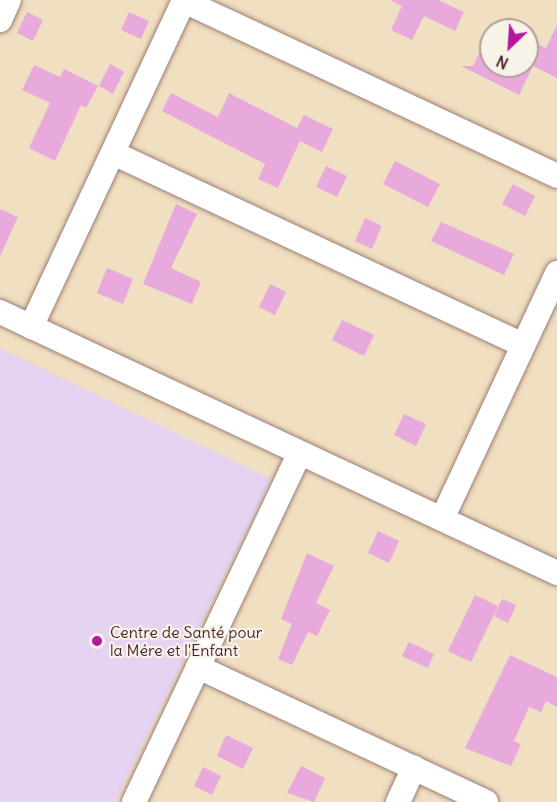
<!DOCTYPE html>
<meta charset="utf-8">
<style>
body{margin:0}
#map{position:relative;width:557px;height:802px;overflow:hidden;background:#f0dfc1;font-family:Delius,sans-serif}
div>[style]{position:absolute}
[style*='--x']{left:calc(var(--x)*1px);top:calc(var(--y)*1px);width:calc(var(--w)*1px);rotate:calc(var(--a)*1deg)}
.built>*{inset:0;background:#e5d3f1}
.building>*{inset:0;background:#e8a9dd}
.roads{filter:drop-shadow(0 0 2px #9d7f76) drop-shadow(0 0 2px #9d7f76)}
.street>*{height:24px;margin:-12px;padding:0 12px;transform-origin:12px;border-radius:12px;background:#fff}
.dots>*{width:16px;height:16px;translate:-50% -50%;box-sizing:border-box;border:3px solid #f7f3e8;border-radius:50%}
span{translate:-50% -50%;white-space:nowrap;text-align:center;line-height:1.15;-webkit-text-stroke:4.5px #f7f3e8;paint-order:stroke}
.poi-label{font-size:16px;color:#4a1f2b}
.left{translate:0 -50%;text-align:left}
.north{position:absolute;left:479px;top:18px;width:60px;height:60px;box-sizing:border-box;background:#f7f3e8;border:2px solid #b29e9c;border-radius:50%;rotate:205deg;font-size:16px;font-weight:700;line-height:24px;text-align:center;color:#4a1f2b}
.north::after{content:'';display:block;margin:auto;width:21px;height:27px;background:#b5179e;clip-path:polygon(50% 0,100% 100%,50% 72%,0 100%)}
</style>
<div id="map">
<div class="built">
<i style="clip-path:polygon(0 348px,271px 479px,115px 802px,0 802px)"></i>
</div>
<div class="building">
<i style="clip-path:polygon(390px 0,438px 0,464px 12px,455px 31px,424px 16px,412px 40px,391px 30px,402px 6px)"></i>
<i style="clip-path:polygon(27px 12px,43px 20px,33px 41px,17px 33px)"></i>
<i style="clip-path:polygon(129px 12px,149px 21px,141px 39px,121px 30px)"></i>
<i style="clip-path:polygon(557px 25px,557px 78px,527px 63px,527px 39px,546px 48px)"></i>
<i style="clip-path:polygon(491px 27px,491px 66px,533px 66px,519px 95px,461px 66px,473px 66px)"></i>
<i style="clip-path:polygon(110px 64px,124px 72px,113px 94px,99px 86px)"></i>
<i style="clip-path:polygon(34px 65px,60px 77px,64px 69px,98px 86px,86px 108px,81px 105px,55px 161px,29px 148px,50px 103px,22px 90px)"></i>
<i style="clip-path:polygon(171px 93px,218px 117px,229px 93px,297px 128px,304px 115px,333px 129px,322px 152px,300px 141px,278px 188px,258px 179px,265px 164px,162px 111px)"></i>
<i style="clip-path:polygon(395px 161px,440px 184px,428px 207px,383px 184px)"></i>
<i style="clip-path:polygon(326px 166px,347px 176px,337px 197px,316px 187px)"></i>
<i style="clip-path:polygon(513px 184px,535px 196px,525px 216px,502px 204px)"></i>
<i style="clip-path:polygon(176px 204px,197px 214px,171px 268px,201px 282px,192px 304px,143px 284px)"></i>
<i style="clip-path:polygon(0 209px,18px 217px,0 256px)"></i>
<i style="clip-path:polygon(365px 218px,382px 226px,372px 249px,355px 241px)"></i>
<i style="clip-path:polygon(441px 222px,514px 254px,504px 275px,431px 241px)"></i>
<i style="clip-path:polygon(107px 268px,133px 279px,123px 304px,97px 293px)"></i>
<i style="clip-path:polygon(270px 284px,286px 292px,275px 315px,259px 307px)"></i>
<i style="clip-path:polygon(342px 320px,374px 335px,364px 356px,332px 340px)"></i>
<i style="clip-path:polygon(404px 414px,426px 424px,416px 446px,394px 435px)"></i>
<i style="clip-path:polygon(378px 531px,399px 541px,389px 563px,368px 553px)"></i>
<i style="clip-path:polygon(307px 553px,334px 566px,316px 603px,330px 610px,317px 636px,308px 632px,292px 665px,278px 659px,292px 624px,281px 619px)"></i>
<i style="clip-path:polygon(475px 595px,498px 606px,471px 662px,448px 651px)"></i>
<i style="clip-path:polygon(502px 599px,516px 605px,508px 623px,494px 616px)"></i>
<i style="clip-path:polygon(409px 642px,434px 654px,428px 668px,402px 656px)"></i>
<i style="clip-path:polygon(510px 655px,557px 677px,557px 707px,546px 701px,541px 712px,529px 707px,514px 741px,521px 744px,511px 766px,465px 748px)"></i>
<i style="clip-path:polygon(226px 735px,253px 748px,243px 769px,217px 756px)"></i>
<i style="clip-path:polygon(301px 766px,325px 778px,314px 802px,287px 793px)"></i>
<i style="clip-path:polygon(203px 767px,221px 776px,212px 795px,194px 786px)"></i>
</div>
<div class="roads">
<div class="street">
<i style="--x:184;--y:1;--w:412;--a:25.1"></i>
<i style="--x:0;--y:20;--w:22;--a:-66"></i>
<i style="--x:113;--y:153;--w:453;--a:25.1"></i>
<i style="--x:0;--y:312;--w:615;--a:25.11"></i>
<i style="--x:31;--y:327;--w:361;--a:-64.9"></i>
<i style="--x:442;--y:519;--w:272;--a:-64.9"></i>
<i style="--x:198;--y:667;--w:318;--a:25.1"></i>
<i style="--x:134;--y:802;--w:386;--a:-64.6"></i>
<i style="--x:398;--y:802;--w:38;--a:-65"></i>
</div>
</div>
<div class="dots">
<i style="left:97px;top:641px;background:#b5179e"></i>
</div>
<div class="poi-label">
<span class="left" style="left:110px;top:641px">Centre de Santé pour<br>la Mére et l'Enfant</span>
</div>
<div class="north">N</div>
</div>
